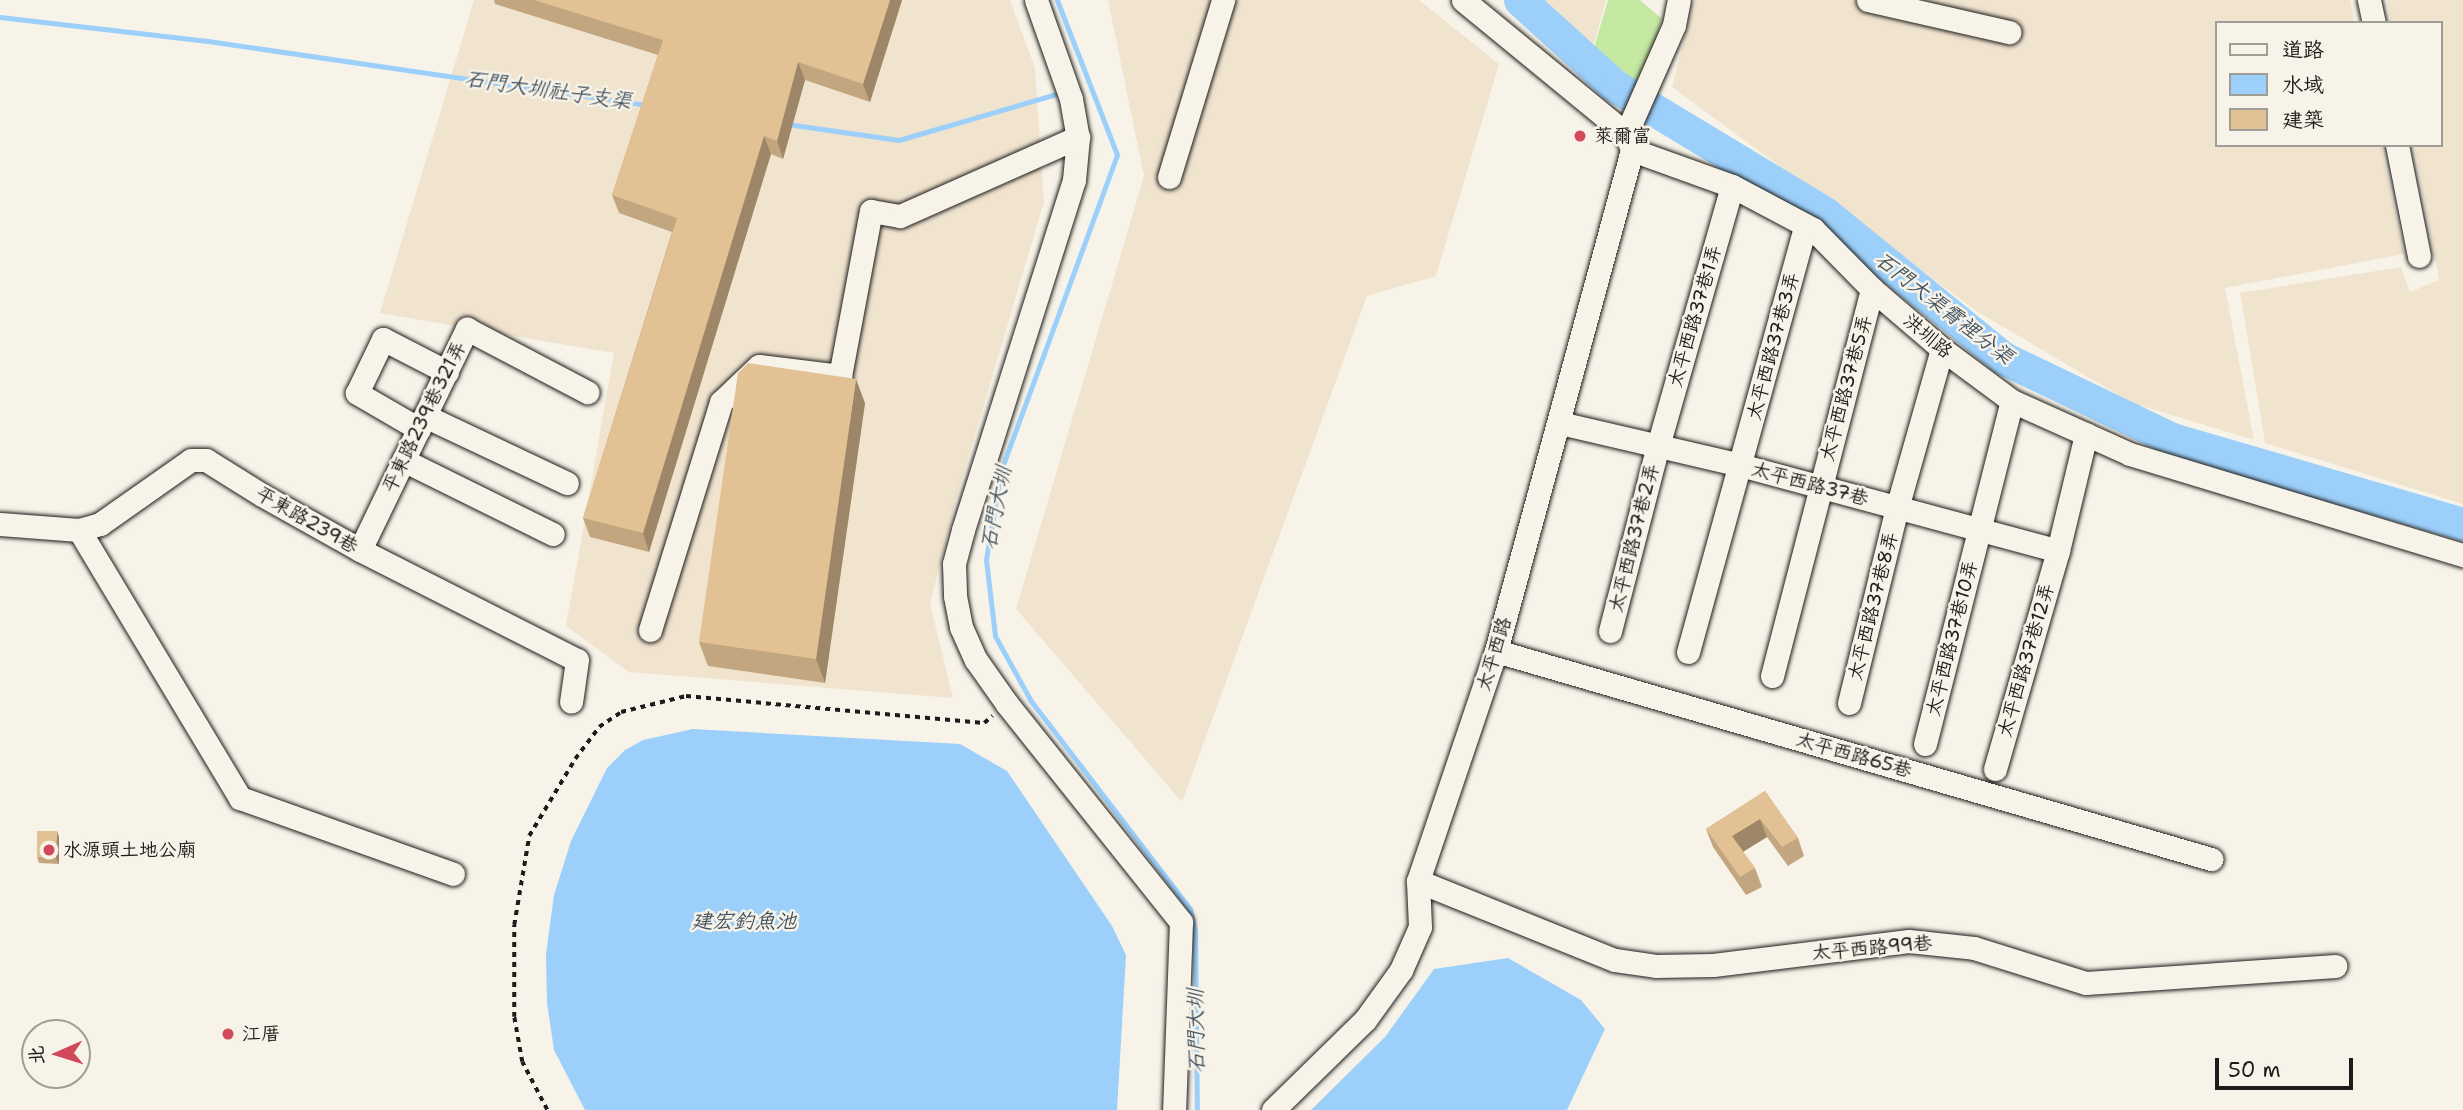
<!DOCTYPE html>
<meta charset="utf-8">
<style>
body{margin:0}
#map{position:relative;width:2463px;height:1110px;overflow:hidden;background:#f7f3e8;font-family:"Shantell Sans","LXGW WenKai TC",sans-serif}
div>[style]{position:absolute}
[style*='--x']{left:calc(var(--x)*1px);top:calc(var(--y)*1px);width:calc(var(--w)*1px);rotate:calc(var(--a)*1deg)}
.built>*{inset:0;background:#f1e4cf}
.green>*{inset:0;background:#c5e8a2}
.water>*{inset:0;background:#9cd0fa}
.stream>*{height:5px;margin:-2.5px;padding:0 2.5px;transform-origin:2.5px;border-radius:2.5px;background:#9cd0fa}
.river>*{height:33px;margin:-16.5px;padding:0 16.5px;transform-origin:16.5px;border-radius:16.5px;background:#9cd0fa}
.path>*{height:3.5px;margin-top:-1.75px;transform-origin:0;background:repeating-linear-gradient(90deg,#1c1c1c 0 5px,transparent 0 10px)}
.roads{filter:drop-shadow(0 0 2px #1c1c1c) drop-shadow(0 0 2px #1c1c1c)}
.minor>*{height:23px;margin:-11.5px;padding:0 11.5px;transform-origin:11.5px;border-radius:11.5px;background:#f7f3e8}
.wall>*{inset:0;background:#c2a67f}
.shaded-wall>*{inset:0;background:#9e8768}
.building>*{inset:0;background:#e2c194}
.dots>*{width:19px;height:19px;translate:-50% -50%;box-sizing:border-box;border:4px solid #f7f3e8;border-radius:50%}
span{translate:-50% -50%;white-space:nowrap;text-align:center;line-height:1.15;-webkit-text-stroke:5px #f7f3e8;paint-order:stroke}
.poi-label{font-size:19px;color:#1c1c1c}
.left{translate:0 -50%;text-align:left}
.street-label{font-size:19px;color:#1c1c1c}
.water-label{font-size:21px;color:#42525f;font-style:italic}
.legend{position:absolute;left:2215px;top:21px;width:228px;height:126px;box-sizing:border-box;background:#f7f3e8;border:2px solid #9f9d96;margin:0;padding:9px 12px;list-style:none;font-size:21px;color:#1c1c1c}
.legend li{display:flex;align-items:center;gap:14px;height:35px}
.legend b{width:35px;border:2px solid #9f9d96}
.north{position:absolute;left:21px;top:1019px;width:70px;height:70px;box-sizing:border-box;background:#f7f3e8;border:2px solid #9f9d96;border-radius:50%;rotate:267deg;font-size:19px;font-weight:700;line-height:28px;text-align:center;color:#1c1c1c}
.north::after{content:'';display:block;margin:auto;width:24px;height:32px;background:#d1495b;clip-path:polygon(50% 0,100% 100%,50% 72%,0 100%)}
.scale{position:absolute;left:2215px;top:1058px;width:138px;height:32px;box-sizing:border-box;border:4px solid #1c1c1c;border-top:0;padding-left:9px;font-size:21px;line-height:24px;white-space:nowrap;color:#1c1c1c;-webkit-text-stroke:5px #f7f3e8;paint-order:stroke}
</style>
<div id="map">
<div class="built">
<i style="clip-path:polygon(474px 0,1010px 0,1035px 68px,1044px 202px,956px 499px,930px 604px,953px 698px,629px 672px,566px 626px,614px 353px,380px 313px)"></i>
<i style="clip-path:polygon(1108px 0,1419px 0,1499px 64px,1436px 276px,1367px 296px,1182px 802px,1016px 609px,1144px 176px)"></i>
<i style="clip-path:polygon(1529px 0,1606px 0,1590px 57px)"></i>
<i style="clip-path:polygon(1694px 0,2350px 0,2355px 23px,2216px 23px,2216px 145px,2381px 145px,2404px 254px,2225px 288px,2254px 440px,2132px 403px,1978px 312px,1672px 87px)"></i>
<i style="clip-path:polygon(2387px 0,2463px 0,2463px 504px,2265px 443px,2240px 293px,2401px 267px,2410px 292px,2439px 280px,2414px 145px,2440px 145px,2440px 23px,2391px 23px)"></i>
</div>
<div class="green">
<i style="clip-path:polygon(1608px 0,1640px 0,1662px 19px,1639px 96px,1617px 82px,1591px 58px)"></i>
</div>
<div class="water">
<i style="clip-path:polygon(693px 729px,960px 744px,1007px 771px,1112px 926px,1126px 955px,1117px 1110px,585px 1110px,554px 1050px,547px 1003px,546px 954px,554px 895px,571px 841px,607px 768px,625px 750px,643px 740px)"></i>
<i style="clip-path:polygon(1508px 958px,1581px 1000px,1605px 1029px,1567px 1110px,1311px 1110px,1385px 1037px,1434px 969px)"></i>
</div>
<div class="stream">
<i style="--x:1057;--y:0;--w:166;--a:68.8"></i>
<i style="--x:1117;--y:155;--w:336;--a:110.2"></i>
<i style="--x:1001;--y:470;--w:91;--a:99.5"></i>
<i style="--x:986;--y:560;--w:77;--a:83.2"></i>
<i style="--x:995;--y:636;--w:74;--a:61"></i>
<i style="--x:1031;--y:701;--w:262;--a:52.6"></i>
<i style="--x:1190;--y:909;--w:22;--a:77"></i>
<i style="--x:1195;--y:930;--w:180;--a:89.4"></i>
<i style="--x:0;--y:17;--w:209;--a:6.6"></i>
<i style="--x:208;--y:41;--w:446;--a:8.3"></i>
<i style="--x:787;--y:124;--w:113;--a:8.1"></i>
<i style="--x:899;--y:140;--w:171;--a:-16.3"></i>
</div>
<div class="river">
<i style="--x:1520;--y:0;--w:128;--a:42.2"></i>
<i style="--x:1615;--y:86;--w:247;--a:31.2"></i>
<i style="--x:1826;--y:214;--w:228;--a:39.1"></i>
<i style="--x:2003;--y:358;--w:187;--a:25.6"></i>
<i style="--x:2172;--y:439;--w:303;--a:16.3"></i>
</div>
<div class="path">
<i style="--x:547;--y:1110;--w:54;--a:-117.5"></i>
<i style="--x:522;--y:1062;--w:46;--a:-100.1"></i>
<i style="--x:514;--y:1017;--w:92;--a:-90"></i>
<i style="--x:514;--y:925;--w:90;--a:-80.4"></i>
<i style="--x:529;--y:836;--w:90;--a:-59.1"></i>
<i style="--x:575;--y:759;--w:40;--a:-53"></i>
<i style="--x:599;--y:727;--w:27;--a:-34"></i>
<i style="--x:621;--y:712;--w:67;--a:-13.8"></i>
<i style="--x:686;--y:696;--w:299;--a:5.2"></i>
<i style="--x:984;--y:723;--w:11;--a:-41"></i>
</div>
<div class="roads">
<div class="minor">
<i style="--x:1036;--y:0;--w:105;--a:70.5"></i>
<i style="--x:1071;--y:99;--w:39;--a:80"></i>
<i style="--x:1078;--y:137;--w:43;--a:95.3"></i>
<i style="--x:1074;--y:180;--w:367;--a:107.6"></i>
<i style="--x:963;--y:530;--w:35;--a:105"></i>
<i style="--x:954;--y:564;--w:32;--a:88"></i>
<i style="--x:955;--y:596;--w:32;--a:79"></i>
<i style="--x:961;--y:627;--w:36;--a:66"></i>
<i style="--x:976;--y:660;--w:54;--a:54.8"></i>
<i style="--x:1007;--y:704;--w:279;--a:51.4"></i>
<i style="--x:1181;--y:922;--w:188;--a:92.1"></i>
<i style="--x:1463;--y:0;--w:211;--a:39.4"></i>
<i style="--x:1626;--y:134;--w:17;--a:69"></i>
<i style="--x:1632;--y:150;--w:106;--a:19.8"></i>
<i style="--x:1732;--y:186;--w:92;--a:28"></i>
<i style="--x:1813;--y:229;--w:84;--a:45.5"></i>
<i style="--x:1872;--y:289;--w:92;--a:40.6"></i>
<i style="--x:1942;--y:349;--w:87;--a:36.6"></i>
<i style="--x:2012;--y:401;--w:129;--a:24.2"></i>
<i style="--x:2130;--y:454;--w:348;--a:16.9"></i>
<i style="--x:1868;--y:0;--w:145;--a:12.8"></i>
<i style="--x:2369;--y:0;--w:24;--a:78"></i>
<i style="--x:1626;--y:134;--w:119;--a:-66.2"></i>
<i style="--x:1674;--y:25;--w:25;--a:-79"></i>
<i style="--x:2397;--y:145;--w:113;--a:78.8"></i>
<i style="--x:1169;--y:177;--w:185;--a:-73"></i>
<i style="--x:425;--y:416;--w:157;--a:25.3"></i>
<i style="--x:1560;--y:423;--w:185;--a:13.1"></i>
<i style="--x:1740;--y:465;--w:329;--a:15.1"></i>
<i style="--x:419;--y:429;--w:72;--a:-149.9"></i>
<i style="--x:357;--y:393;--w:60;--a:-64.3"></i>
<i style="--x:383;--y:339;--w:72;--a:27.3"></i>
<i style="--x:403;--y:460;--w:167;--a:26.3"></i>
<i style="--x:0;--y:524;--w:79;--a:4.3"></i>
<i style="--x:79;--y:530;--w:22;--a:-16"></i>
<i style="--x:100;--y:524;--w:111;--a:-35.1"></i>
<i style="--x:191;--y:460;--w:15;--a:0"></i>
<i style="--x:206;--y:460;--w:66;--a:32"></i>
<i style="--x:262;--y:495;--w:112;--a:29.3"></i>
<i style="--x:360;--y:550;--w:243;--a:26.9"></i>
<i style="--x:577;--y:660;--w:42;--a:98.1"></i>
<i style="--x:79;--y:530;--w:313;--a:59"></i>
<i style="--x:240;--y:798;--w:226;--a:19.6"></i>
<i style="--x:360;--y:550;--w:246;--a:-64.2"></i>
<i style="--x:467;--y:329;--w:136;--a:27.7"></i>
<i style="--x:650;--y:630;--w:239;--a:-72.7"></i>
<i style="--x:721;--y:402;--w:52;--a:-43.5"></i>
<i style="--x:759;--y:366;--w:82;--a:7"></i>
<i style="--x:840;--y:376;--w:168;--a:-79.4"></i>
<i style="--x:871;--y:211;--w:29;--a:10"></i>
<i style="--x:900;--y:216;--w:195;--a:-23.9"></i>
<i style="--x:1610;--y:631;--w:191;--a:-75.5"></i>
<i style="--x:1658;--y:446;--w:270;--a:-74.1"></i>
<i style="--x:1496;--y:651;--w:745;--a:16.22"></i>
<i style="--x:1688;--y:652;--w:442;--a:-74.6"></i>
<i style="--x:1772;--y:676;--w:400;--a:-75.5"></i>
<i style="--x:1849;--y:703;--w:201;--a:-76.2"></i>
<i style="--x:1897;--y:508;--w:165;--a:-74.2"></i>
<i style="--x:1925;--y:744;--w:354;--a:-75.8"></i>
<i style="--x:1995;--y:769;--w:227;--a:-73.9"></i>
<i style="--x:2058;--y:551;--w:120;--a:-76.5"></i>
<i style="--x:1418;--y:881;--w:212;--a:21.9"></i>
<i style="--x:1615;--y:960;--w:41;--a:8.3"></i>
<i style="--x:1656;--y:966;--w:57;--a:-1"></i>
<i style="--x:1713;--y:965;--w:197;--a:-7"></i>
<i style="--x:1909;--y:941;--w:65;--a:6.1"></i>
<i style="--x:1974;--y:948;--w:117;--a:17.4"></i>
<i style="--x:2086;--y:983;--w:250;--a:-3.9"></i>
<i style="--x:1273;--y:1110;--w:129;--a:-44.4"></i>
<i style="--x:1365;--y:1020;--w:62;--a:-54.2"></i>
<i style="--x:1401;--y:970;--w:47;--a:-66.2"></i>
<i style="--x:1420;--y:927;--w:46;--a:-92.5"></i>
<i style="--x:1418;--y:881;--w:243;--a:-71.3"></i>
<i style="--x:1496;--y:651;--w:519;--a:-74.81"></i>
</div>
</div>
<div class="wall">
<i style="clip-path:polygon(494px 0,902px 0,870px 102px,805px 80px,783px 159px,771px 154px,649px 552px,590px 537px,583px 518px,672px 232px,619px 213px,612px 195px,658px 55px,495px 4px)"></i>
<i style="clip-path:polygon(865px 403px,825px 683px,708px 666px,699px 642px)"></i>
<i style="clip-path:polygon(1765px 791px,1798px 838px,1804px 856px,1788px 866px,1767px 837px,1743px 852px,1755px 868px,1762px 887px,1746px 895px,1713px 847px,1706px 829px)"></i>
<i style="clip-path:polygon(59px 837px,59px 864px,39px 863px,37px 857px)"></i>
</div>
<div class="shaded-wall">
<i style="clip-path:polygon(890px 0,902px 0,870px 102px,863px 84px)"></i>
<i style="clip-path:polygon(798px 62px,805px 80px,783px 159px,777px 141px)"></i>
<i style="clip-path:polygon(764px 136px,771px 154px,649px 552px,643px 533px)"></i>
<i style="clip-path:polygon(856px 379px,865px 403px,825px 683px,816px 659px)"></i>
<i style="clip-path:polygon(1760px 819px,1767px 837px,1739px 854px,1732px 836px)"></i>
<i style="clip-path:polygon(57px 831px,59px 837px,59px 864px,56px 858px)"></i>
</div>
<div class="building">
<i style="clip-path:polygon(534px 0,890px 0,863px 84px,798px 62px,777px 141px,764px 136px,643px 533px,583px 518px,677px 218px,612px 195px,663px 40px)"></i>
<i style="clip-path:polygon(748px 363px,856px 379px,816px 659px,699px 642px,738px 373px)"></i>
<i style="clip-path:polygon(1765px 791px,1798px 838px,1782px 847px,1760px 819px,1732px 836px,1755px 868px,1740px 877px,1706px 829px)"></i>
<i style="clip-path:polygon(37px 831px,57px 831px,56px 858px,37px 857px)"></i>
</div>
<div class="dots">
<i style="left:1580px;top:136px;background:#d1495b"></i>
<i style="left:49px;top:850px;background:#d1495b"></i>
<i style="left:228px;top:1034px;background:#d1495b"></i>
</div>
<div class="poi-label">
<span class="left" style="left:1594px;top:136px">萊爾富</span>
<span class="left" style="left:63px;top:850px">水源頭土地公廟</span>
<span class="left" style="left:242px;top:1034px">江厝</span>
</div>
<div class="street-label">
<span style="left:1695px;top:316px;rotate:-74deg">太平西路37巷1弄</span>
<span style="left:1928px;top:336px;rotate:40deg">洪圳路</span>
<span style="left:1773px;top:346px;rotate:-75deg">太平西路37巷3弄</span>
<span style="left:1846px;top:388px;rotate:-75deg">太平西路37巷5弄</span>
<span style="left:424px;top:417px;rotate:-64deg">平東路239巷321弄</span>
<span style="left:1810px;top:484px;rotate:15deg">太平西路37巷</span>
<span style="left:307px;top:520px;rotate:30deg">平東路239巷</span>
<span style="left:1634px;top:538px;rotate:-76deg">太平西路37巷2弄</span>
<span style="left:1873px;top:606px;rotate:-76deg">太平西路37巷8弄</span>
<span style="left:1952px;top:638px;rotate:-76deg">太平西路37巷10弄</span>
<span style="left:1494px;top:654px;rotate:-73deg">太平西路</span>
<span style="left:2026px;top:660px;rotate:-74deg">太平西路37巷12弄</span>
<span style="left:1854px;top:755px;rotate:16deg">太平西路65巷</span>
<span style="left:1872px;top:948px;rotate:-5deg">太平西路99巷</span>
</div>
<div class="water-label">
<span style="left:548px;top:90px;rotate:8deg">石門大圳社子支渠</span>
<span style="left:1944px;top:308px;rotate:38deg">石門大渠霄裡分渠</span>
<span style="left:996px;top:508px;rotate:-79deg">石門大圳</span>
<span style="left:744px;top:921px">建宏釣魚池</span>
<span style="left:1196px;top:1031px;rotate:-91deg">石門大圳</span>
</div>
<ul class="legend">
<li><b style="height:9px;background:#f7f3e8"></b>道路</li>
<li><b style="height:19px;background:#9cd0fa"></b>水域</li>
<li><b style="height:19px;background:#e2c194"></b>建築</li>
</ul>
<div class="north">北</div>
<div class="scale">50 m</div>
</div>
